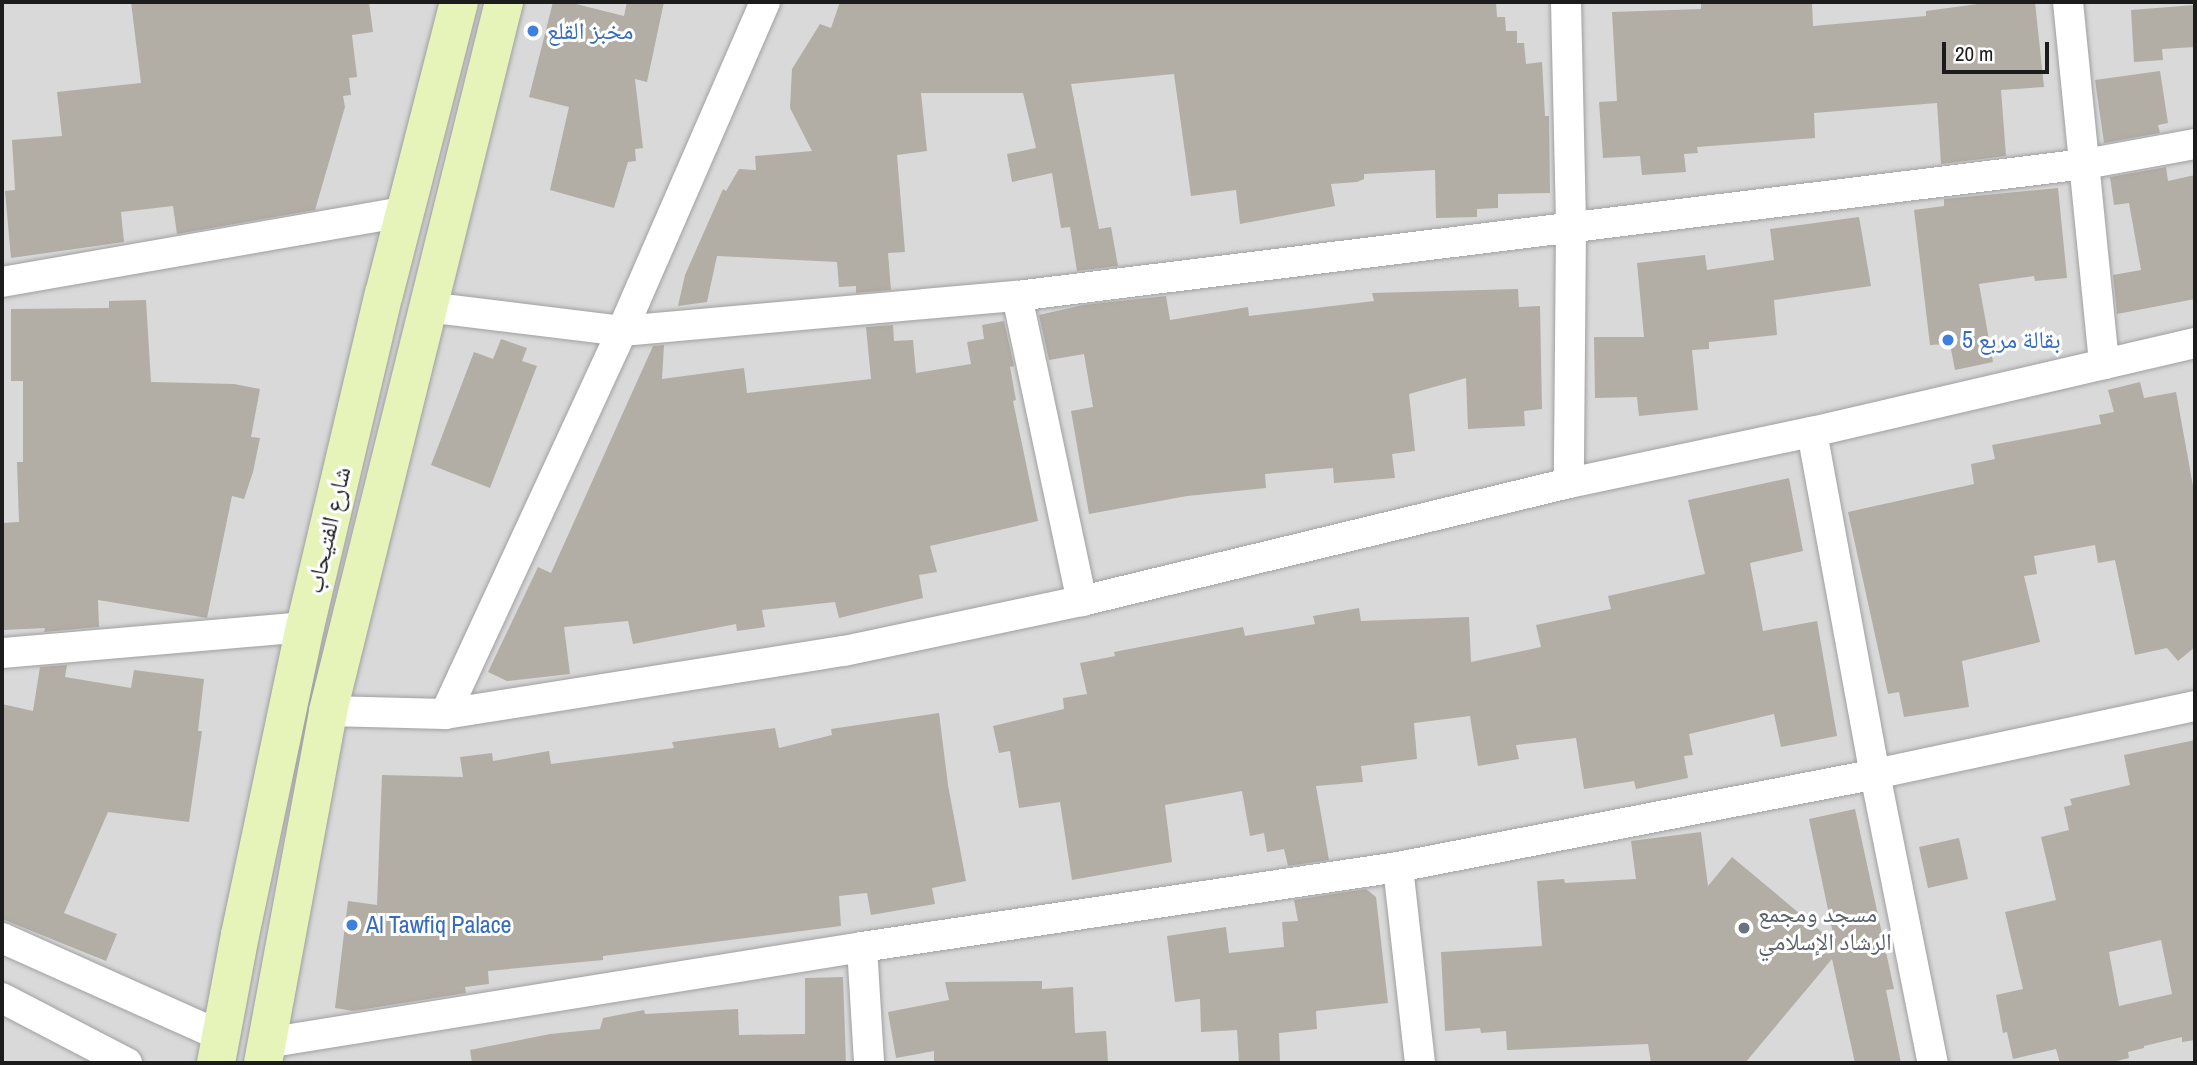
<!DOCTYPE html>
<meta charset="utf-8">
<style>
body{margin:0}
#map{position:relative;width:2197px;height:1065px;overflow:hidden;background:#edebe2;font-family:"Archivo Narrow","Noto Naskh Arabic",sans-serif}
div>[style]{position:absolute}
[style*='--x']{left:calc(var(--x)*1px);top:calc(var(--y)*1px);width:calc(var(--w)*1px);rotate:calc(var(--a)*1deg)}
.residential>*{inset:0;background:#dad9d9}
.building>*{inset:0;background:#b2ada5}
.roads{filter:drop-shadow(0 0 2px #a0a0a0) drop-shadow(0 0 2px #a0a0a0)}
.street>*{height:30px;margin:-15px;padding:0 15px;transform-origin:15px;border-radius:15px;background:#fff}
.secondary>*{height:38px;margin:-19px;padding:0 19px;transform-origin:19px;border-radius:19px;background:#e6f4b9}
.dots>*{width:19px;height:19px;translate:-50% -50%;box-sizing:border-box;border:4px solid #fff;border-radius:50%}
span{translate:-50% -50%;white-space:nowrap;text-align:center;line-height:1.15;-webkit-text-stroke:6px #fff;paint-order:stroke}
.shop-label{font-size:24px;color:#366cbe}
.left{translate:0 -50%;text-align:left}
.street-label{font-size:24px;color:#1c1c1c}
.worship-label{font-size:24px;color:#5b616d}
.frame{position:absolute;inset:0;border:4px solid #1c1c1c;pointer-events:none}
.scale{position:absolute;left:1942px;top:42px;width:107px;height:32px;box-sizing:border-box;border:4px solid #1c1c1c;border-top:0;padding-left:9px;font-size:21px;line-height:24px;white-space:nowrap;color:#1c1c1c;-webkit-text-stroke:5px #fff;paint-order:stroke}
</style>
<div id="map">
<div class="residential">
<i style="clip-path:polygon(2px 2px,2195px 2px,2195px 1063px,2px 1063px)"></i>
</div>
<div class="building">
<i style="clip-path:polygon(131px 2px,369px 2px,373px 32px,352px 35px,357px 77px,349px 78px,351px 95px,343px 96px,345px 107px,315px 210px,177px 234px,173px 206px,121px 212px,124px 242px,11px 258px,5px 191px,15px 190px,12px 140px,62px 136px,57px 92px,141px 83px)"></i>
<i style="clip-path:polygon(553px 2px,568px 2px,624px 16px,627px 2px,664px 2px,647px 82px,635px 79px,643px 148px,635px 149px,636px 161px,628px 162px,614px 208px,550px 190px,569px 107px,529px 97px)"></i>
<i style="clip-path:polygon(840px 2px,1496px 2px,1497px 17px,1505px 17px,1506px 31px,1517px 31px,1517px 43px,1524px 43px,1526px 64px,1542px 62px,1545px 116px,1549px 116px,1550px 193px,1498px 194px,1498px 208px,1477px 209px,1477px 217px,1436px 218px,1435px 170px,1364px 174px,1364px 179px,1357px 182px,1331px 184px,1335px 206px,1240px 224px,1236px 190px,1191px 196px,1174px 74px,1071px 84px,1099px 229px,1111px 227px,1118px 266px,1077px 271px,1070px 227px,1061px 228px,1052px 173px,1012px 182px,1007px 154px,1036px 148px,1023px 93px,921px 93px,927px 151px,897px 155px,905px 252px,888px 253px,891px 290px,856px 293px,856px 286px,839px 287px,837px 262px,717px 256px,707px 302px,678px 306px,685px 275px,723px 189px,726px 191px,739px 169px,756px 170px,755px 156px,812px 151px,790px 108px,792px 69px,820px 24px,831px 28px)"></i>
<i style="clip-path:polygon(1701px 2px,1812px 2px,1813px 26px,1926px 16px,1926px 11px,1992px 2px,2035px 2px,2044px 87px,2001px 90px,2006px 156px,1941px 164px,1937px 103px,1814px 113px,1815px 138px,1697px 147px,1698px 153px,1684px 154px,1686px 172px,1642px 175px,1640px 156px,1603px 158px,1599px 102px,1617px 101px,1612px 12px,1701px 9px)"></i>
<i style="clip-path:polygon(2195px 5px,2195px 47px,2162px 49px,2163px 60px,2134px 62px,2131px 10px)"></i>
<i style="clip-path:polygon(2160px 71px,2168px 123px,2158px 125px,2160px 133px,2104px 143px,2095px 80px)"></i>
<i style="clip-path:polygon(2166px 167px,2168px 181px,2195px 175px,2195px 299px,2117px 314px,2113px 275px,2141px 270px,2129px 203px,2114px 205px,2110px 177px)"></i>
<i style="clip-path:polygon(2058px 188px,2067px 278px,2035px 281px,2034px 276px,1979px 284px,1993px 362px,1955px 370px,1950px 344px,1930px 345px,1914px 210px,1944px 206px,1944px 199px)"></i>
<i style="clip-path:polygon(1859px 217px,1871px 286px,1774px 300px,1777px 335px,1709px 342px,1709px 349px,1692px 350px,1698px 410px,1639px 416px,1637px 397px,1595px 398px,1594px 337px,1644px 337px,1637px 263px,1705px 255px,1707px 270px,1774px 260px,1770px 229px)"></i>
<i style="clip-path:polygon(1518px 289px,1519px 307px,1540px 306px,1542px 409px,1524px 411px,1525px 426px,1468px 429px,1466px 378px,1409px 394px,1415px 451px,1392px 454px,1395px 478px,1334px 483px,1333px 468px,1265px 474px,1266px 488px,1187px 496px,1089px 514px,1071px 411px,1093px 407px,1084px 354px,1049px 360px,1039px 315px,1083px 305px,1166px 296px,1170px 320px,1248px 307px,1249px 316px,1374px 301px,1372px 293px)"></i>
<i style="clip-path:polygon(146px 300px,151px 382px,234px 384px,260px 389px,251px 437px,260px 438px,253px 472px,244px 499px,232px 496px,207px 618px,98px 600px,99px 627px,44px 632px,45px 628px,4px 630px,2px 523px,19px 522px,17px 462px,23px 462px,23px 381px,11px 381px,11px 309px,109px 308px,109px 301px)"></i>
<i style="clip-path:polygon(1004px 321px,1014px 366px,1010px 367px,1016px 400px,1013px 401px,1038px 521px,930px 546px,937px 572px,919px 575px,923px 598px,839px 618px,835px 602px,762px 610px,765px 627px,737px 631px,736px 624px,633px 644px,628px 621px,564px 627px,570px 674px,507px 681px,488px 672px,538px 567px,551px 573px,653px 346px,664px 345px,662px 379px,744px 368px,747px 393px,871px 379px,866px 327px,893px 325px,894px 341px,913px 340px,916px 373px,971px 364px,967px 342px,984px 339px,982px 325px)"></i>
<i style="clip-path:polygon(501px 339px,527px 348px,522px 361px,537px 366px,490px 488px,431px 465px,474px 352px,493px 359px)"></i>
<i style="clip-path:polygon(2140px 382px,2144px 398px,2176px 392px,2195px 497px,2195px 647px,2178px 661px,2167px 648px,2135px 655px,2115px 560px,2098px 563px,2095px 545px,2034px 556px,2037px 574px,2024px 576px,2040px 642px,1962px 661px,1969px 707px,1904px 717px,1899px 692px,1888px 694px,1848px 512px,1974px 484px,1971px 464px,1995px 459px,1992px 445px,2101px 424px,2099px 415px,2114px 412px,2108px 390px)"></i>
<i style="clip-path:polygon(1789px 478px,1803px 551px,1750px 563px,1763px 631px,1817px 621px,1837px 736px,1781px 747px,1774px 714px,1689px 734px,1693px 755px,1684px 756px,1688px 778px,1636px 789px,1634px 781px,1584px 789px,1576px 738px,1516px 745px,1519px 759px,1478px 766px,1470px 716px,1414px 723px,1417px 759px,1361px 766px,1363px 782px,1316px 786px,1329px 860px,1288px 866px,1284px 849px,1267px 852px,1264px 833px,1250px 836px,1242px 791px,1165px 805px,1172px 862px,1072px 880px,1060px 802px,1019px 808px,1010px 751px,999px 753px,993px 726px,1064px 709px,1063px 698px,1087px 694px,1080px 663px,1115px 656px,1114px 652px,1243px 627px,1245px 636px,1315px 624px,1313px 616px,1359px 608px,1361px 621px,1469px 617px,1471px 662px,1541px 647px,1536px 625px,1611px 609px,1608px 596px,1705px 574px,1688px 500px)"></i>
<i style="clip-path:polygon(67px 665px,65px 677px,131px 688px,134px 670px,204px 679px,198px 731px,202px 731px,189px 822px,108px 812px,64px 913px,117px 934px,106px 961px,2px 919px,2px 704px,33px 711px,40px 667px)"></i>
<i style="clip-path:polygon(939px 713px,948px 785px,966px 881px,932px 888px,935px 904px,871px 915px,867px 893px,839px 896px,841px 926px,603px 956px,603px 960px,488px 971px,489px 984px,465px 987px,466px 993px,353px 1011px,335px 1008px,348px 901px,377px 905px,382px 775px,463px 777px,460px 757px,492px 753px,493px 761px,549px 751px,551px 764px,674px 748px,672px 742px,775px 728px,779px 748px,832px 735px,831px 729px)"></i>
<i style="clip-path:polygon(evenodd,2195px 740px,2195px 1040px,2182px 1042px,2182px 1037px,2144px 1046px,2144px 1048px,2128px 1052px,2129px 1058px,2108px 1063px,2060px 1063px,2056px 1049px,2013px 1059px,2007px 1032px,2003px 1033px,1996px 995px,2023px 989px,2005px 912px,2056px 900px,2041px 837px,2069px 830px,2064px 807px,2072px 805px,2070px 799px,2130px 785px,2124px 755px,2195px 740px,2161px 940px,2172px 994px,2119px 1006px,2109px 952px,2161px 940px)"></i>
<i style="clip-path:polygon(1855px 809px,1894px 989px,1886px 990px,1901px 1063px,1855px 1063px,1832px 959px,1745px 1063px,1651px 1063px,1648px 1044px,1507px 1050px,1506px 1031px,1481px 1033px,1480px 1028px,1445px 1031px,1441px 952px,1542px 946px,1537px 881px,1564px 879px,1565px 883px,1636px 879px,1631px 841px,1701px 832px,1708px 886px,1732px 857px,1835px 943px,1809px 819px)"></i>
<i style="clip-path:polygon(1959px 838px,1968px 879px,1928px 888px,1919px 847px)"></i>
<i style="clip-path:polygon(1366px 889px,1376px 897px,1388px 1003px,1316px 1011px,1317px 1029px,1279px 1033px,1280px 1063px,1239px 1063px,1237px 1030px,1201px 1032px,1200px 999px,1175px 1002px,1167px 936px,1226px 927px,1229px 953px,1284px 947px,1282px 922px,1298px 921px,1294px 900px)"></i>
<i style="clip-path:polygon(843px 977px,846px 1063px,472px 1063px,470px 1050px,550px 1034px,600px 1029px,603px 1018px,644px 1010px,645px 1014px,738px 1009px,739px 1035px,805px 1034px,805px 978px)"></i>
<i style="clip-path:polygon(1042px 981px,1042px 989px,1073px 987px,1075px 1033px,1106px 1031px,1108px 1062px,934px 1063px,934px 1051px,896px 1058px,888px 1012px,949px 1000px,945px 982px)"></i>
</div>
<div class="roads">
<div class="street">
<i style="--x:1566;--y:2;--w:227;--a:88.7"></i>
<i style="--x:1571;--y:229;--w:254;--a:90.5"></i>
<i style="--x:2068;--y:2;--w:364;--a:84.3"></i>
<i style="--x:2;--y:282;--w:409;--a:-9.9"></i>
<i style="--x:1017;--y:296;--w:312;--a:78"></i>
<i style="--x:427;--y:307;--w:196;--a:7"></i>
<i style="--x:622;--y:331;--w:397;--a:-5.1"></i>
<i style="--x:1017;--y:296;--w:1076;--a:-7.05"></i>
<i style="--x:2085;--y:164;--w:112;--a:-10.3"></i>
<i style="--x:1812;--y:432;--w:348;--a:79.6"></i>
<i style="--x:1875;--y:774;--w:295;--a:78.7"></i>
<i style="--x:2;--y:653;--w:304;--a:-4.9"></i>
<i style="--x:328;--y:711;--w:117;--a:1.5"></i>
<i style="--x:445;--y:714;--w:404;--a:-9"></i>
<i style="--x:844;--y:651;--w:243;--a:-11.9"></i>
<i style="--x:1082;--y:601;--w:501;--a:-13.62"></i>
<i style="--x:1569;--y:483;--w:248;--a:-11.9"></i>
<i style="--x:1812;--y:432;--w:393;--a:-13.1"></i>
<i style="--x:445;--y:714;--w:422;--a:-65.2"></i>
<i style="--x:622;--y:331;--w:359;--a:-66.5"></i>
<i style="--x:1398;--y:867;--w:197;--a:83.6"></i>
<i style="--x:2;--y:938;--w:240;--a:24.1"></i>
<i style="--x:862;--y:947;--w:116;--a:86.5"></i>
<i style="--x:2;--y:998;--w:141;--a:27.5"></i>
<i style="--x:266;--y:1043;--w:604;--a:-9.15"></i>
<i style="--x:862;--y:947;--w:542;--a:-8.49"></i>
<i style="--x:1398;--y:867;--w:486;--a:-11"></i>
<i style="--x:1875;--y:774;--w:327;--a:-12"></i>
</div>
<div class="secondary">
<i style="--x:216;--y:1063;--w:130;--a:-79.4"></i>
<i style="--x:240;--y:935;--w:315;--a:-78.1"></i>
<i style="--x:305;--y:627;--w:342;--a:-76.7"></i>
<i style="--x:384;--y:294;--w:301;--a:-75.6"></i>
<i style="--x:263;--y:1063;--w:358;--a:-79.5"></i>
<i style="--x:328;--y:711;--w:731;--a:-76.06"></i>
</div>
</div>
<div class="dots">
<i style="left:533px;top:31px;background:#3f7fe0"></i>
<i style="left:1948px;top:340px;background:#3f7fe0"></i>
<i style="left:352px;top:925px;background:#3f7fe0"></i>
<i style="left:1744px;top:928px;background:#6b7280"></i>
</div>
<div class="shop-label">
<span class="left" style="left:547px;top:31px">مخبز القلع</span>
<span class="left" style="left:1962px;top:340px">بقالة مربع 5</span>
<span class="left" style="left:366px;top:925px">Al Tawfiq Palace</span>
</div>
<div class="street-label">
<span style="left:328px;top:530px;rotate:-77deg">شارع الفتيحاب</span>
</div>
<div class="worship-label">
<span class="left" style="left:1758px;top:928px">مسجد ومجمع<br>الرشاد الإسلامي</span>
</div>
<div class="frame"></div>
<div class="scale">20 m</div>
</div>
